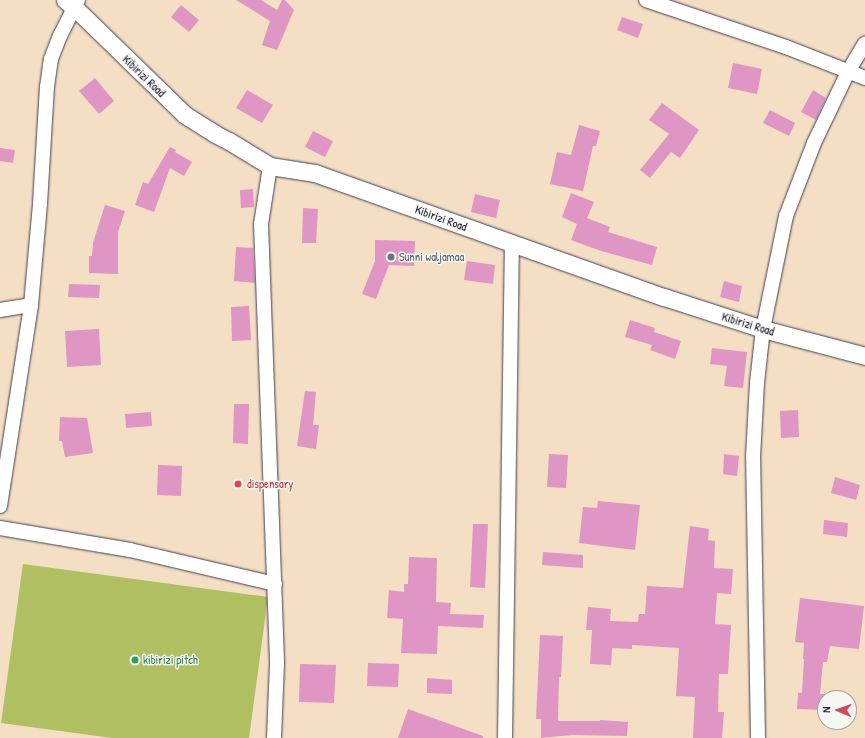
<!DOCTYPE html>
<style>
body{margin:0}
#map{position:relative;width:865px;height:738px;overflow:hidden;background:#f4dec4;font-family:"Patrick Hand",sans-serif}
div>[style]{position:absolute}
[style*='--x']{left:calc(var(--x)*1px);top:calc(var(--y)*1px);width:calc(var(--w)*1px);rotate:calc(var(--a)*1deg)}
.green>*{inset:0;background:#afbf62}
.building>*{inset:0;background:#e096c4}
.roads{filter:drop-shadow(0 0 1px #423e50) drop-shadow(0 0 1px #423e50)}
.minor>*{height:14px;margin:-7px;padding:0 7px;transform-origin:7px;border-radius:7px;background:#fff}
.tertiary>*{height:17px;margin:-8.5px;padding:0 8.5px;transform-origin:8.5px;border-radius:8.5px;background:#fff}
.dots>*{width:11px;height:11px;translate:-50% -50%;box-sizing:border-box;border:2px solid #f6f6f2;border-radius:50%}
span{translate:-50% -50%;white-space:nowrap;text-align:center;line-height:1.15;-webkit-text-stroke:3px #f6f6f2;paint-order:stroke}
.street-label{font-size:12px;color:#22223b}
.worship-label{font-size:12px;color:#5b616d}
.left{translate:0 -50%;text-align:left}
.health-label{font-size:12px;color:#be3a42}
.leisure-label{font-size:12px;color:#27864d}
.north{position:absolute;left:817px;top:690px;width:40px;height:40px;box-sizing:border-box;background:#f6f6f2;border:1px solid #a1a1a9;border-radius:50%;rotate:272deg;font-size:11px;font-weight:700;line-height:16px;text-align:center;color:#22223b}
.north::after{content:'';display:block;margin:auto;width:14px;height:18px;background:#d1495b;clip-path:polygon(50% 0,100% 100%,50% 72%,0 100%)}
</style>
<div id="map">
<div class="green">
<i style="clip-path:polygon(23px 564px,268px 597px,249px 738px,112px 738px,1px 723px)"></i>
</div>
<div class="building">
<i style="clip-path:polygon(236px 0,261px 0,277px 10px,282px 0,285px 0,294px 10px,277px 50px,262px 45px,270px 21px)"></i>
<i style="clip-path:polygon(181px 5px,199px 20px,189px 32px,171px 17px)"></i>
<i style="clip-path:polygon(622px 17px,643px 24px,638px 38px,617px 30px)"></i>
<i style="clip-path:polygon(733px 63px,762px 69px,757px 94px,728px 88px)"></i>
<i style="clip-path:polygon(95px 78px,114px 101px,99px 114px,79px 91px)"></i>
<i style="clip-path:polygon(247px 90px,273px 105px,262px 123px,236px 108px)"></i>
<i style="clip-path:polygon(813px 90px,826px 98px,816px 120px,801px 112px)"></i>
<i style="clip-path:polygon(662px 103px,699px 130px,680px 158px,671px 152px,650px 178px,640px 170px,669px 134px,649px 120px)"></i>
<i style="clip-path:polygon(770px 110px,795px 123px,789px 136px,763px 123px)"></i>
<i style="clip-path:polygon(579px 125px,600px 131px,596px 146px,593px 146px,583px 191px,550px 184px,557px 152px,571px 155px)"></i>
<i style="clip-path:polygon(313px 131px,333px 141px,325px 157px,305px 147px)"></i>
<i style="clip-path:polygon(170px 147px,176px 150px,175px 152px,192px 162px,184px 176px,170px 168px,154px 212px,135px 205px,143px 182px,148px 184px)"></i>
<i style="clip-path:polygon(0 148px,15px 150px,13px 163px,0 161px)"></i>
<i style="clip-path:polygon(253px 189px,254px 207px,241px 208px,240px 190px)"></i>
<i style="clip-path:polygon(571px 193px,594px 202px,587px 218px,610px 227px,608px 232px,657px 247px,652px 265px,601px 251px,571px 240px,577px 224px,562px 217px)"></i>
<i style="clip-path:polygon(475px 194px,500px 200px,496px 218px,471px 212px)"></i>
<i style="clip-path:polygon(105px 205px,125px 211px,118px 232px,118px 274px,89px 273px,89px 256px,92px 256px,93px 243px)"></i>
<i style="clip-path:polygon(303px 208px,318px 209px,316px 243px,302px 243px)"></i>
<i style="clip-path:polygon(375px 240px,415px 241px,414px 266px,389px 265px,376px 299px,362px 294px,375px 261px)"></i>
<i style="clip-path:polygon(236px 247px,253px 248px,255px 283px,234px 281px)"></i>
<i style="clip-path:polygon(467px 261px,495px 265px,493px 284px,464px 280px)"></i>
<i style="clip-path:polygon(724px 281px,742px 286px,739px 302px,720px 297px)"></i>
<i style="clip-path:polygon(69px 284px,100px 285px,99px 298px,68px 297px)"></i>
<i style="clip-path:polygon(249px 306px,251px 340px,232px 341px,231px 307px)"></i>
<i style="clip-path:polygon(630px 320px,655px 328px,654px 332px,681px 341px,675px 359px,650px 350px,652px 345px,625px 337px)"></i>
<i style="clip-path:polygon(99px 329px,101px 365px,67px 367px,65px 331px)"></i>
<i style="clip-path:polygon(712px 348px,747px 352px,743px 388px,724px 386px,727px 366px,710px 364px)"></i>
<i style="clip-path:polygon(305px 391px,316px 392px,313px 425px,319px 425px,316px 449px,297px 446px)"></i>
<i style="clip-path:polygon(234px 404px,249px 404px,248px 444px,233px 443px)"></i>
<i style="clip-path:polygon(798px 410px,799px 437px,781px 438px,780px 411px)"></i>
<i style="clip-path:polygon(151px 412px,152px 426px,126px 428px,125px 414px)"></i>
<i style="clip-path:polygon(60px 417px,87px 418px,93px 453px,65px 457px,62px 441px,59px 441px)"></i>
<i style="clip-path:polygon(549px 454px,568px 455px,566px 488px,547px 487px)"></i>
<i style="clip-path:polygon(724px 454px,739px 456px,737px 476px,723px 474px)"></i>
<i style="clip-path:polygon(158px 465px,182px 466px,181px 496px,157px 495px)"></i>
<i style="clip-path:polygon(835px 477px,860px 485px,856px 500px,831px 493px)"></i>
<i style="clip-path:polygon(598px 501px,640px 505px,635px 550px,579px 543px,583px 507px,597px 508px)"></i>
<i style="clip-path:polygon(824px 520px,848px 523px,847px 537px,823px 534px)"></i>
<i style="clip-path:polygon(473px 524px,488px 524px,485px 588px,470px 587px)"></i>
<i style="clip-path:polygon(690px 526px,709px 529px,708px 540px,715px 541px,714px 568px,733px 569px,731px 594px,717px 593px,715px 624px,731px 625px,728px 674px,719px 674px,718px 712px,724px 712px,722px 738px,693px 738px,695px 697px,676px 696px,679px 648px,632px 645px,632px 649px,612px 648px,611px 665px,590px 664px,592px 630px,586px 630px,588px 607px,611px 609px,610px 621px,638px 622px,639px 614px,645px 614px,647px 586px,683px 588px)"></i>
<i style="clip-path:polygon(543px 552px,583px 555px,583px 568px,542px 565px)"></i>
<i style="clip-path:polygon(409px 557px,437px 558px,436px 602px,451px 603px,450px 614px,484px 615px,483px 628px,438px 626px,437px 654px,401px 653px,403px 619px,387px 618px,389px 590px,404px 592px,404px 584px,408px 584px)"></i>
<i style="clip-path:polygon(800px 598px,864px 606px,859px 649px,830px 646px,827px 662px,823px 662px,820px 694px,825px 694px,825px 710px,797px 709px,798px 693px,802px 693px,804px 659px,803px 659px,804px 643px,795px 642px)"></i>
<i style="clip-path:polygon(540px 635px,563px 636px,561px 677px,559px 677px,558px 721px,600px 721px,600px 720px,628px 722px,627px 736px,572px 735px,541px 738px,541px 719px,536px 719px)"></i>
<i style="clip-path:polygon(368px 663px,399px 664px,398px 687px,367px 686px)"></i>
<i style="clip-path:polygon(300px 664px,336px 665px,334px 703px,299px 702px)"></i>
<i style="clip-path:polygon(427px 678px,452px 680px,452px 694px,427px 693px)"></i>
<i style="clip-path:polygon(408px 709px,483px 736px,483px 738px,398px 738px)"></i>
</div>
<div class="roads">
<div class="minor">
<i style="--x:646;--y:0;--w:148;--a:18.6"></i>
<i style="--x:786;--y:47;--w:85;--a:21.4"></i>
<i style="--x:270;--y:166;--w:59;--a:98.8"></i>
<i style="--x:261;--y:224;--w:439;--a:87.9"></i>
<i style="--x:277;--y:663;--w:75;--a:92.3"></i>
<i style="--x:0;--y:310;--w:31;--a:-9"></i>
<i style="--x:0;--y:506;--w:203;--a:-81.2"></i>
<i style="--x:31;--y:305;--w:101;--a:-84.9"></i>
<i style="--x:40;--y:204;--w:117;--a:-86.6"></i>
<i style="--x:47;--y:87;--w:28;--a:-82"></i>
<i style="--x:51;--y:59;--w:25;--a:-69"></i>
<i style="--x:60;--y:36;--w:40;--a:-63.4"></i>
<i style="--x:0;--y:528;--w:132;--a:9.6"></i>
<i style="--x:130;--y:550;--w:149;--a:13.2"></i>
<i style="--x:505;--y:738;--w:495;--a:-89.2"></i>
<i style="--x:758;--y:738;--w:281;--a:-91"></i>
<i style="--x:753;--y:457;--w:74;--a:-86.9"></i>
<i style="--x:757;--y:383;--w:54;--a:-83.7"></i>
<i style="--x:763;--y:329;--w:115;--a:-78.5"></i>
<i style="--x:786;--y:216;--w:78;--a:-69"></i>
<i style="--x:814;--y:143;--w:81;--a:-64.4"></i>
<i style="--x:849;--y:70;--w:31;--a:-59"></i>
</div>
<div class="tertiary">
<i style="--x:65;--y:0;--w:13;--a:39"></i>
<i style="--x:75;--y:8;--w:153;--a:44.2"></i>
<i style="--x:185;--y:115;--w:36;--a:32"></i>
<i style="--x:215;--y:134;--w:16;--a:27"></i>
<i style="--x:229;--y:141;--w:48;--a:31.4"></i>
<i style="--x:270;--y:166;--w:46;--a:8.8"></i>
<i style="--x:315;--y:173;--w:370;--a:19.6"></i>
<i style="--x:664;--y:297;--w:104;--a:17.9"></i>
<i style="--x:763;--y:329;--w:106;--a:14.8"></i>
</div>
</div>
<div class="dots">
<i style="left:391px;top:257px;background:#6b7280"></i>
<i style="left:238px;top:484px;background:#e0444e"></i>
<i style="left:135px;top:660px;background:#2e9e5b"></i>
</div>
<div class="street-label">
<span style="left:144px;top:76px;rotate:44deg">Kibirizi Road</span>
<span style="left:441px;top:218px;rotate:20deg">Kibirizi Road</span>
<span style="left:748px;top:324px;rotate:17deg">Kibirizi Road</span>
</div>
<div class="worship-label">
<span class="left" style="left:399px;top:257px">Sunni waljamaa</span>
</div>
<div class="health-label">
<span class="left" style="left:247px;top:484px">dispensary</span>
</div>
<div class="leisure-label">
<span class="left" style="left:143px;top:660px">kibirizi pitch</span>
</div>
<div class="north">N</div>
</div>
